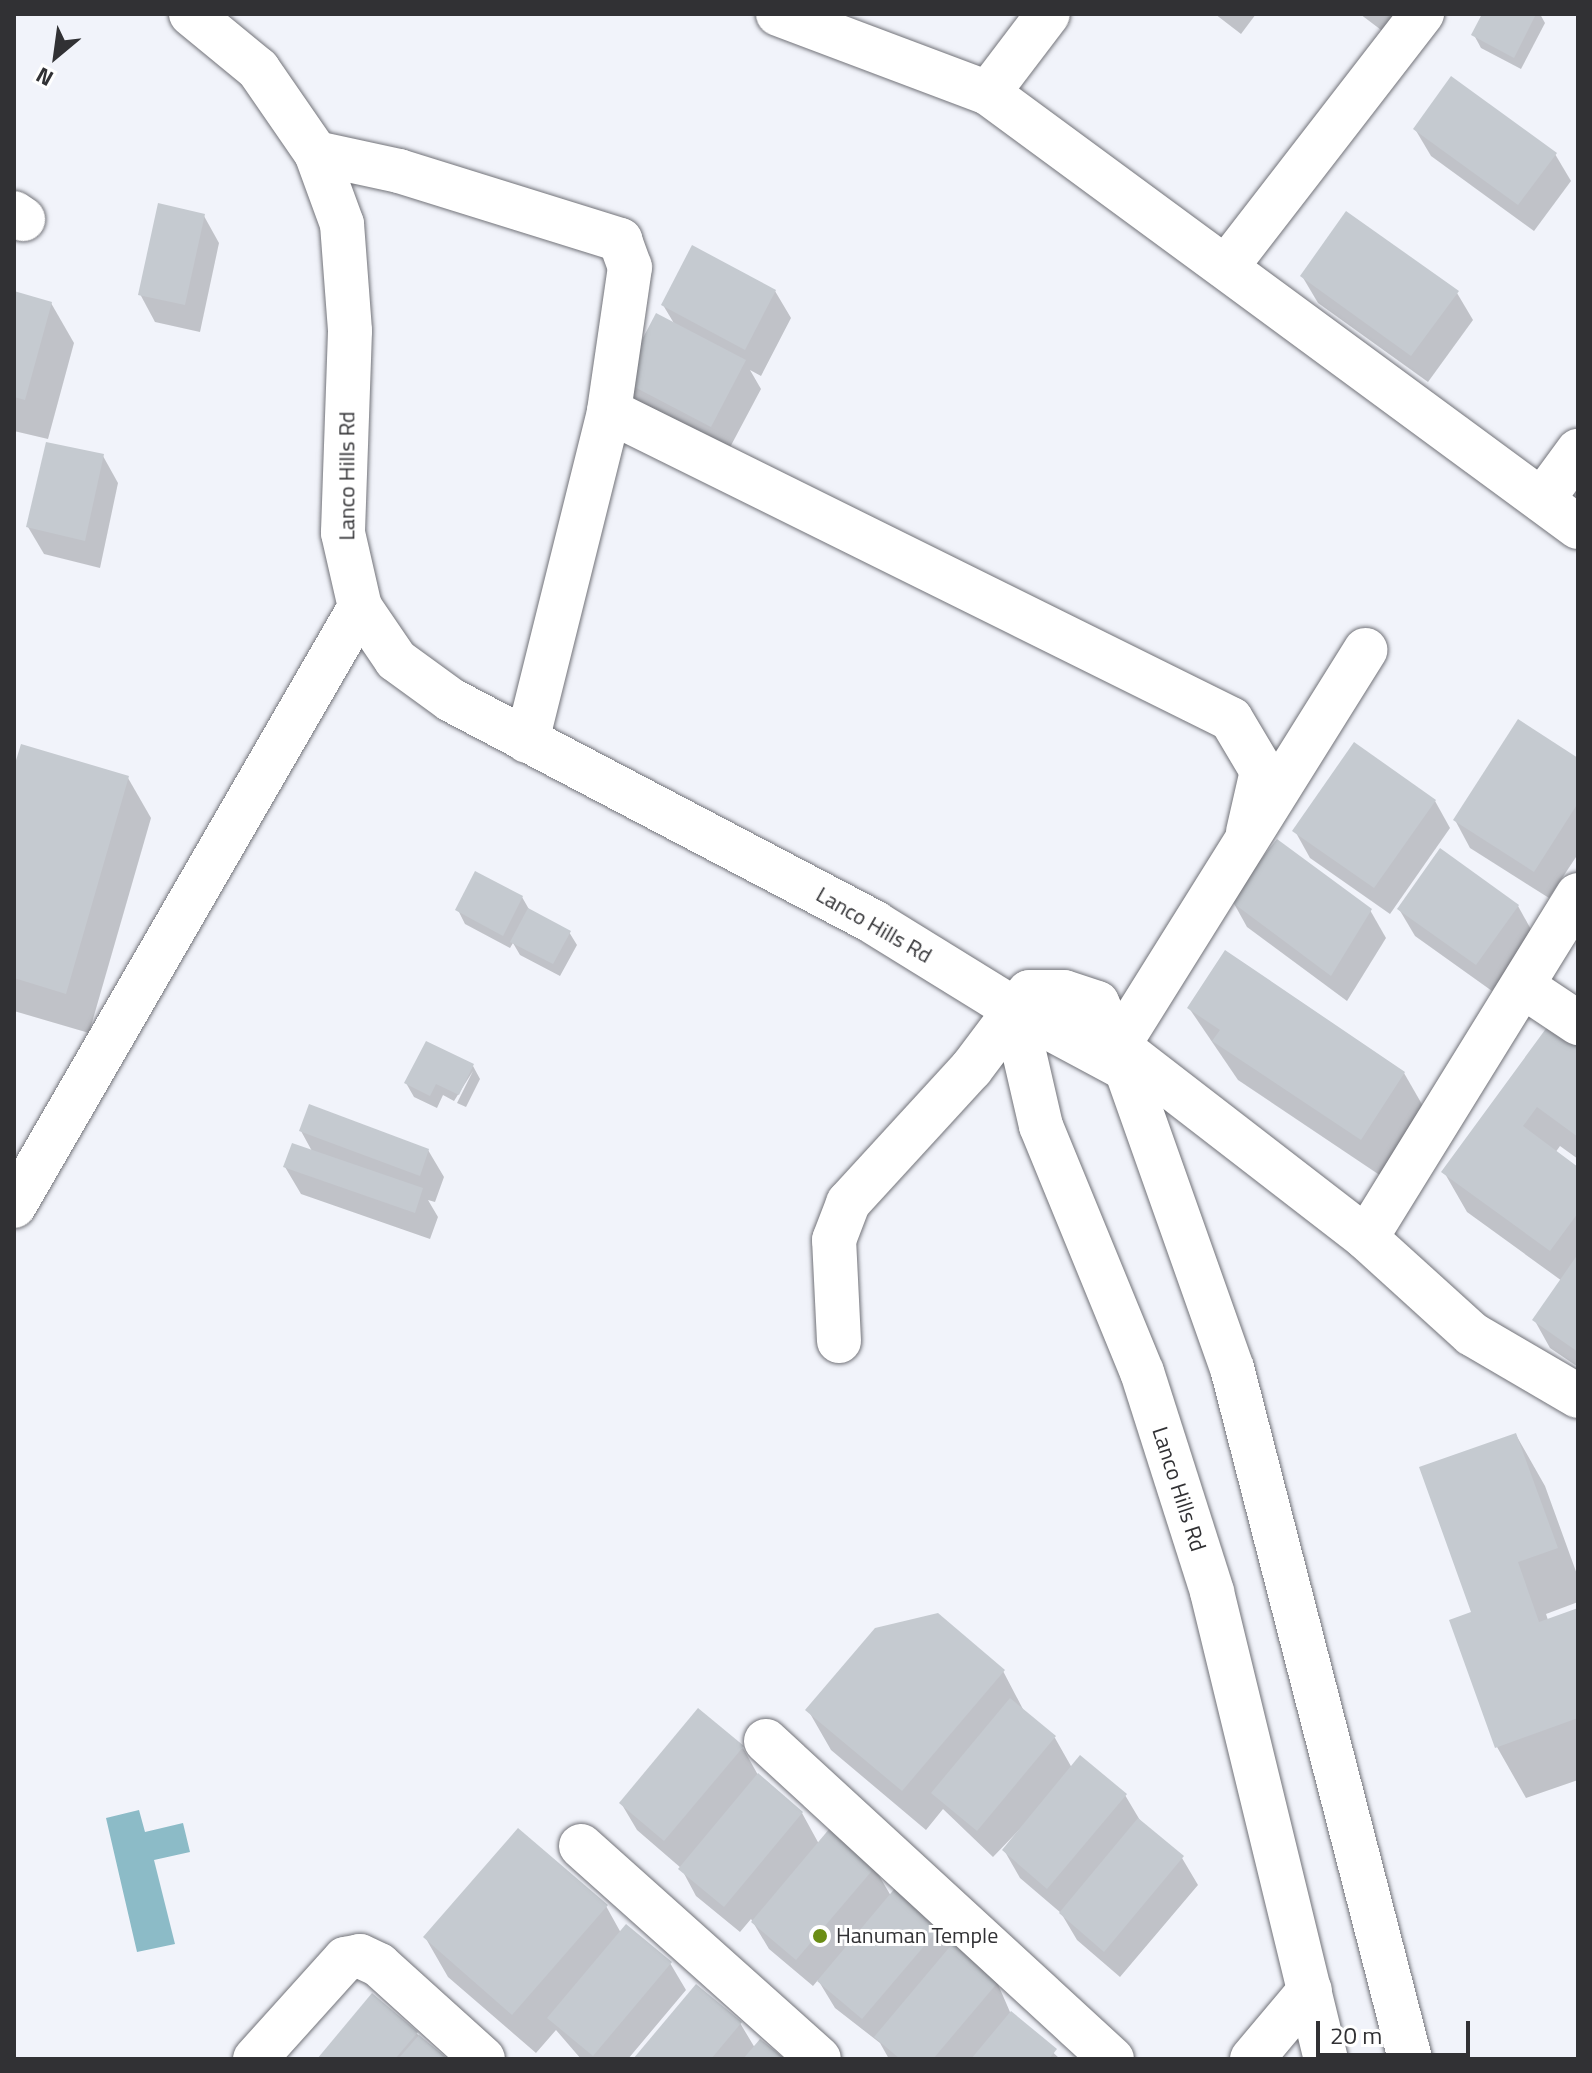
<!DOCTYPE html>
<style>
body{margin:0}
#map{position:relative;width:1592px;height:2073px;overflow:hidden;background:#f1f3fa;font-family:"Titillium Web",sans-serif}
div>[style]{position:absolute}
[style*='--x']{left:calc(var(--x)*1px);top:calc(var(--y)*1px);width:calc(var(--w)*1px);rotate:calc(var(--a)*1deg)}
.water>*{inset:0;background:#8cbbc7}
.shadow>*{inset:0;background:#0003}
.building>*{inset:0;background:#c5cad0}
.roads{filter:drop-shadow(0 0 2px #727379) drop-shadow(0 0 2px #727379)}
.minor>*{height:44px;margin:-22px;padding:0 22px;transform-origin:22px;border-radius:22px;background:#fff}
.dots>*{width:22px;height:22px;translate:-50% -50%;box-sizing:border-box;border:4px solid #fff;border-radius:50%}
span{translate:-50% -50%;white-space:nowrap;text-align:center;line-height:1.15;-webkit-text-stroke:6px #fff;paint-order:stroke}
.street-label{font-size:22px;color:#313134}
.poi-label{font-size:22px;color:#313134}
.left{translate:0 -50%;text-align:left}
.frame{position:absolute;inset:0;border:16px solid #313134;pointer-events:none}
.north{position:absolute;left:16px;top:16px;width:80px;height:80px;-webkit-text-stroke:6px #fff;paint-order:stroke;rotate:209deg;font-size:22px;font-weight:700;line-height:32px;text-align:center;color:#313134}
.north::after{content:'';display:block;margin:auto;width:28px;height:36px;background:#313134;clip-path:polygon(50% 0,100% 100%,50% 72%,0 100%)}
.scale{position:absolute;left:1316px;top:2021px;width:154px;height:36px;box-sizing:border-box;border:4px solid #313134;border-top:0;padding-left:10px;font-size:24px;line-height:28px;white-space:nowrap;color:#313134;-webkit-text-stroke:6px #fff;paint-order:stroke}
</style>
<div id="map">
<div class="water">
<i style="clip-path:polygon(139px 1810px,145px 1832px,183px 1823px,190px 1852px,154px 1860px,175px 1944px,137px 1952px,106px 1818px)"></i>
</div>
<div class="shadow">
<i style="clip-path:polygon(1215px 14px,1256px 14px,1241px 34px)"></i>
<i style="clip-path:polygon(1360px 14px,1412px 14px,1393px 39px)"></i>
<i style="clip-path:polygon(1485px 14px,1540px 14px,1545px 23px,1521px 69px,1481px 48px,1474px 35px)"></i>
<i style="clip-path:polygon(1415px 129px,1555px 154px,1571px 181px,1534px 231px,1431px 156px)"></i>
<i style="clip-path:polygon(204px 216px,219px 243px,200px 332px,155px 322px,140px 294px)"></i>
<i style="clip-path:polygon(1302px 276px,1457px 293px,1473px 320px,1428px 382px,1318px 303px)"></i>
<i style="clip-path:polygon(775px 291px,791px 318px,761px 376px,750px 370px,761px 389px,727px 453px,639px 407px,624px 380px,675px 325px,663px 305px)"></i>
<i style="clip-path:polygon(14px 293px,51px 303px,74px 343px,48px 439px,14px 431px)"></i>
<i style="clip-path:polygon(103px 456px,118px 483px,100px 568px,44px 554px,28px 527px)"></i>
<i style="clip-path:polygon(1578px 761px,1578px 854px,1549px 898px,1470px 848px,1455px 820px)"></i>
<i style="clip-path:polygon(14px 774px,128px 778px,151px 818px,89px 1033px,14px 1011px)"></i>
<i style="clip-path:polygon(1435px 801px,1450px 828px,1390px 914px,1310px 858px,1295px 831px)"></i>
<i style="clip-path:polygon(522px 897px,530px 911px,569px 932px,577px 945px,560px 976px,520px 955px,513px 943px,510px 948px,465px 924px,458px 910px)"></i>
<i style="clip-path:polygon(1232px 900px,1370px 910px,1386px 938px,1347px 1001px,1247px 927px)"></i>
<i style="clip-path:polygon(1518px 906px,1533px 933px,1492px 991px,1415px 936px,1399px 909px)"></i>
<i style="clip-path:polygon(1189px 1008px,1404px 1073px,1427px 1113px,1384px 1178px,1238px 1080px)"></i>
<i style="clip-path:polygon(1578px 1040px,1578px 1159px,1560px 1146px,1555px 1153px,1578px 1169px,1578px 1367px,1550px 1348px,1535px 1321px,1562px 1281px,1467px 1212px,1444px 1172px)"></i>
<i style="clip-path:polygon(473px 1066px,480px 1079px,466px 1107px,457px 1103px,473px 1071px,454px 1101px,443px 1095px,437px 1108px,414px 1097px,406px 1083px)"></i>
<i style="clip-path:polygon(301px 1131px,428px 1150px,444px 1177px,435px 1202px,428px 1200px,438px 1217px,430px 1239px,301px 1194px,285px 1167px,313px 1153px)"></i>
<i style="clip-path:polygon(1516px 1435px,1545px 1486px,1578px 1577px,1578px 1602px,1546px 1614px,1548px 1620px,1578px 1610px,1578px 1780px,1526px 1798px,1497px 1747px,1474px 1613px)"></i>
<i style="clip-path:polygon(1003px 1671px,1025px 1713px,1055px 1738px,1072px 1768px,1125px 1795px,1141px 1822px,1182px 1858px,1198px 1885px,1120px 1977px,1077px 1940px,1061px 1913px,1020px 1878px,1004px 1850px,1038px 1810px,993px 1857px,943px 1809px,926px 1830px,831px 1750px,808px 1710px)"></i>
<i style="clip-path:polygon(743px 1748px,758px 1775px,802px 1813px,819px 1844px,874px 1867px,891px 1896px,940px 1926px,952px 1947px,997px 1982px,1010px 2012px,1060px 2059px,889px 2059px,880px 2043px,835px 2008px,818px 1980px,813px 1986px,769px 1949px,751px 1919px,740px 1932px,696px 1896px,681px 1868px,637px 1830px,621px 1803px)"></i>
<i style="clip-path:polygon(606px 1906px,621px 1933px,670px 1963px,686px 1990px,628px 2059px,581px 2059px,556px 2030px,536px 2053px,448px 1977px,425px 1937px)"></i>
<i style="clip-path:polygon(740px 2023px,755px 2048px,781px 2059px,636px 2059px)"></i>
<i style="clip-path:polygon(416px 2033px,445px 2059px,320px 2059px)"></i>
</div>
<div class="building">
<i style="clip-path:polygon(1482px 14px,1536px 14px,1514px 58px,1471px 35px)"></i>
<i style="clip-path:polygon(1451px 76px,1557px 153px,1518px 205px,1413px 129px)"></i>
<i style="clip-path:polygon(158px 203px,205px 214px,185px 305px,138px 295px)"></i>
<i style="clip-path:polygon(1346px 211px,1459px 291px,1411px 356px,1300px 276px)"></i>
<i style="clip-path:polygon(692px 245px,776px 290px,745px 350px,661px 305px)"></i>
<i style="clip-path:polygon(14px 291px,52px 302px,25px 400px,14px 397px)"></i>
<i style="clip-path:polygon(656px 313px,746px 360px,711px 427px,621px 380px)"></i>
<i style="clip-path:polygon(46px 442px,104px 454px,85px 541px,26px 527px)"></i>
<i style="clip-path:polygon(1518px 719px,1578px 758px,1578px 803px,1534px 872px,1453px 820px)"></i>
<i style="clip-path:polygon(1354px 742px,1436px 800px,1374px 888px,1292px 831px)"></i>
<i style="clip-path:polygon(21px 744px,129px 776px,66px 994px,14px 978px,14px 767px)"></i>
<i style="clip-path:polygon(1277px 839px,1372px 909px,1331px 976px,1229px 900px)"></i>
<i style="clip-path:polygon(1440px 848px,1519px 905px,1476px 965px,1397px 909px)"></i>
<i style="clip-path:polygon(475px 871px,523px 896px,503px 936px,455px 910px)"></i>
<i style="clip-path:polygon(528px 908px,571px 931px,553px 964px,510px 942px)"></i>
<i style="clip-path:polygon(1225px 950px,1405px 1072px,1361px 1140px,1212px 1041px,1220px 1030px,1187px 1008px)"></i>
<i style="clip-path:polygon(1553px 1019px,1578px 1038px,1578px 1137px,1537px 1107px,1523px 1126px,1578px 1167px,1578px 1213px,1550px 1251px,1441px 1172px)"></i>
<i style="clip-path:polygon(426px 1041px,474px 1064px,459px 1095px,436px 1084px,430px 1096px,404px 1083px)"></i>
<i style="clip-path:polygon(309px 1104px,429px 1149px,420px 1176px,299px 1131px)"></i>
<i style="clip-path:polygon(292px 1143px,423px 1188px,415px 1213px,283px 1167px)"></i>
<i style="clip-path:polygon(1578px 1254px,1578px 1352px,1532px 1320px)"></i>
<i style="clip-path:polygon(1516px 1433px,1558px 1548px,1518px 1562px,1539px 1622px,1578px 1608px,1578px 1718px,1495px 1748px,1449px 1620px,1471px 1612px,1419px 1467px)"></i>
<i style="clip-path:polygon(938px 1613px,1005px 1670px,902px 1791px,805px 1710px,875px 1628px)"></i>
<i style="clip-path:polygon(1010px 1698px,1056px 1736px,977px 1831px,931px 1793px)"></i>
<i style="clip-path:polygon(698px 1708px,744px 1746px,664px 1841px,619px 1803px)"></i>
<i style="clip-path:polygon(1080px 1755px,1127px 1794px,1047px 1889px,1002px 1850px)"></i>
<i style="clip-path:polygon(758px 1773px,803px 1812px,724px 1907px,678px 1869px)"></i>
<i style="clip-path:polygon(1138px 1818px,1184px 1856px,1104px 1952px,1059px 1913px)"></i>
<i style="clip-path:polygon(518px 1828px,608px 1905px,512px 2015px,423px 1937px)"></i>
<i style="clip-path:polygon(830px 1828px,876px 1866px,796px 1960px,751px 1922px)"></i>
<i style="clip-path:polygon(896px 1887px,942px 1925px,862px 2019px,817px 1981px)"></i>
<i style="clip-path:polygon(626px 1924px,672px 1962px,593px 2056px,547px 2018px)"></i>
<i style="clip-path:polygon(953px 1943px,999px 1981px,933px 2059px,900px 2059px,874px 2037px)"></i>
<i style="clip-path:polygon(696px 1984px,742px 2022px,711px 2059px,633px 2059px)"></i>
<i style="clip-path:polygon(372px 1993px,418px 2032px,395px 2059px,317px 2059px)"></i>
<i style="clip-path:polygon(1011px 2011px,1057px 2049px,1049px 2059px,971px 2059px)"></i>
<i style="clip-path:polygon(419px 2035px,448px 2059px,398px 2059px)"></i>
<i style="clip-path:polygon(760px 2039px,785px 2059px,743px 2059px)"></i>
</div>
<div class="roads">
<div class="minor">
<i style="--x:191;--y:14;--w:87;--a:39.4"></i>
<i style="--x:258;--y:69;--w:102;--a:55.4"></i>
<i style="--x:316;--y:153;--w:76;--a:69.9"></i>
<i style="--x:342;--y:224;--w:107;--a:85.7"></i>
<i style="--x:350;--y:331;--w:202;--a:92"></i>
<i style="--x:343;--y:533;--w:76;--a:77.1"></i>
<i style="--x:360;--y:607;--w:64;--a:55.8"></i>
<i style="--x:396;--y:660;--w:68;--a:36"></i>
<i style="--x:451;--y:700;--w:479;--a:27.7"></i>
<i style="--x:875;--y:923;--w:163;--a:31.7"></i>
<i style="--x:1014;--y:1009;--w:127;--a:28.2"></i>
<i style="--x:1126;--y:1069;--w:317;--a:70.5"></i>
<i style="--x:1232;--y:1368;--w:714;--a:75.55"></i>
<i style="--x:778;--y:14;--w:224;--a:20.6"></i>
<i style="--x:988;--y:93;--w:732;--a:36.34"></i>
<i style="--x:988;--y:93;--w:99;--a:-52.8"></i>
<i style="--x:316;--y:153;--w:85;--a:12.2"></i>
<i style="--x:399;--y:171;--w:232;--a:17.3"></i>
<i style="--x:620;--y:240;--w:29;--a:70"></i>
<i style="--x:630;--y:267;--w:146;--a:98.3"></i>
<i style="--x:14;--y:213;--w:11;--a:34"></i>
<i style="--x:1227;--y:266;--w:319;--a:-52.3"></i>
<i style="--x:1542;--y:500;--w:61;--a:-53.7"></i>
<i style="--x:527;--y:741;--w:340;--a:-76"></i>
<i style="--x:609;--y:411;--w:694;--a:26.34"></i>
<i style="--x:1231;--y:719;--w:61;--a:59.2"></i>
<i style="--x:1262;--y:771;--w:63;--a:102.9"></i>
<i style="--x:1524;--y:987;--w:65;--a:33.7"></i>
<i style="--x:1014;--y:1009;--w:120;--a:77"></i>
<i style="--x:1041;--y:1126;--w:266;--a:67.7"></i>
<i style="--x:1142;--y:1372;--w:231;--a:72.3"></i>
<i style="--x:1212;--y:1592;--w:481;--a:76.3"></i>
<i style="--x:1118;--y:1046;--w:467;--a:-58"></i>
<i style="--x:14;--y:1206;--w:692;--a:-59.99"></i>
<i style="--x:1366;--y:1238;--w:403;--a:-58.3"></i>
<i style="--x:839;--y:1341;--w:101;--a:-92.8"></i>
<i style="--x:834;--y:1240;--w:40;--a:-69"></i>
<i style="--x:848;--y:1203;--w:182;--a:-47.5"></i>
<i style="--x:971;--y:1069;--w:96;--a:-53"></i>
<i style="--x:1029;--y:992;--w:35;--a:0"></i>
<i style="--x:1064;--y:992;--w:35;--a:18"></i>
<i style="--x:1097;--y:1003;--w:48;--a:64"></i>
<i style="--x:1118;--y:1046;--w:314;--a:37.7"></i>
<i style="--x:1366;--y:1238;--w:143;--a:42.2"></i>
<i style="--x:1472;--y:1334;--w:123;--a:30.3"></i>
<i style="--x:766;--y:1741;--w:470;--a:42.6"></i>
<i style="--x:581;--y:1846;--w:319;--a:41.8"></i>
<i style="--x:255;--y:2059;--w:135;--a:-48"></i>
<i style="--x:345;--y:1959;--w:15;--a:-11"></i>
<i style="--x:360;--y:1956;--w:21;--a:25"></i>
<i style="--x:379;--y:1965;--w:140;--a:42.1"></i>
<i style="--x:1252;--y:2059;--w:90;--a:-50"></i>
</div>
</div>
<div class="dots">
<i style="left:820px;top:1936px;background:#6b8d14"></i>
</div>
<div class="street-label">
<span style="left:347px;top:476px;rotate:-90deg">Lanco Hills Rd</span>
<span style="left:874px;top:925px;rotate:30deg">Lanco Hills Rd</span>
<span style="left:1179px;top:1489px;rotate:72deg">Lanco Hills Rd</span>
</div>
<div class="poi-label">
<span class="left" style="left:836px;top:1936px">Hanuman Temple</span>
</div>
<div class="frame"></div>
<div class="north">N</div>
<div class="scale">20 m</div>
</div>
